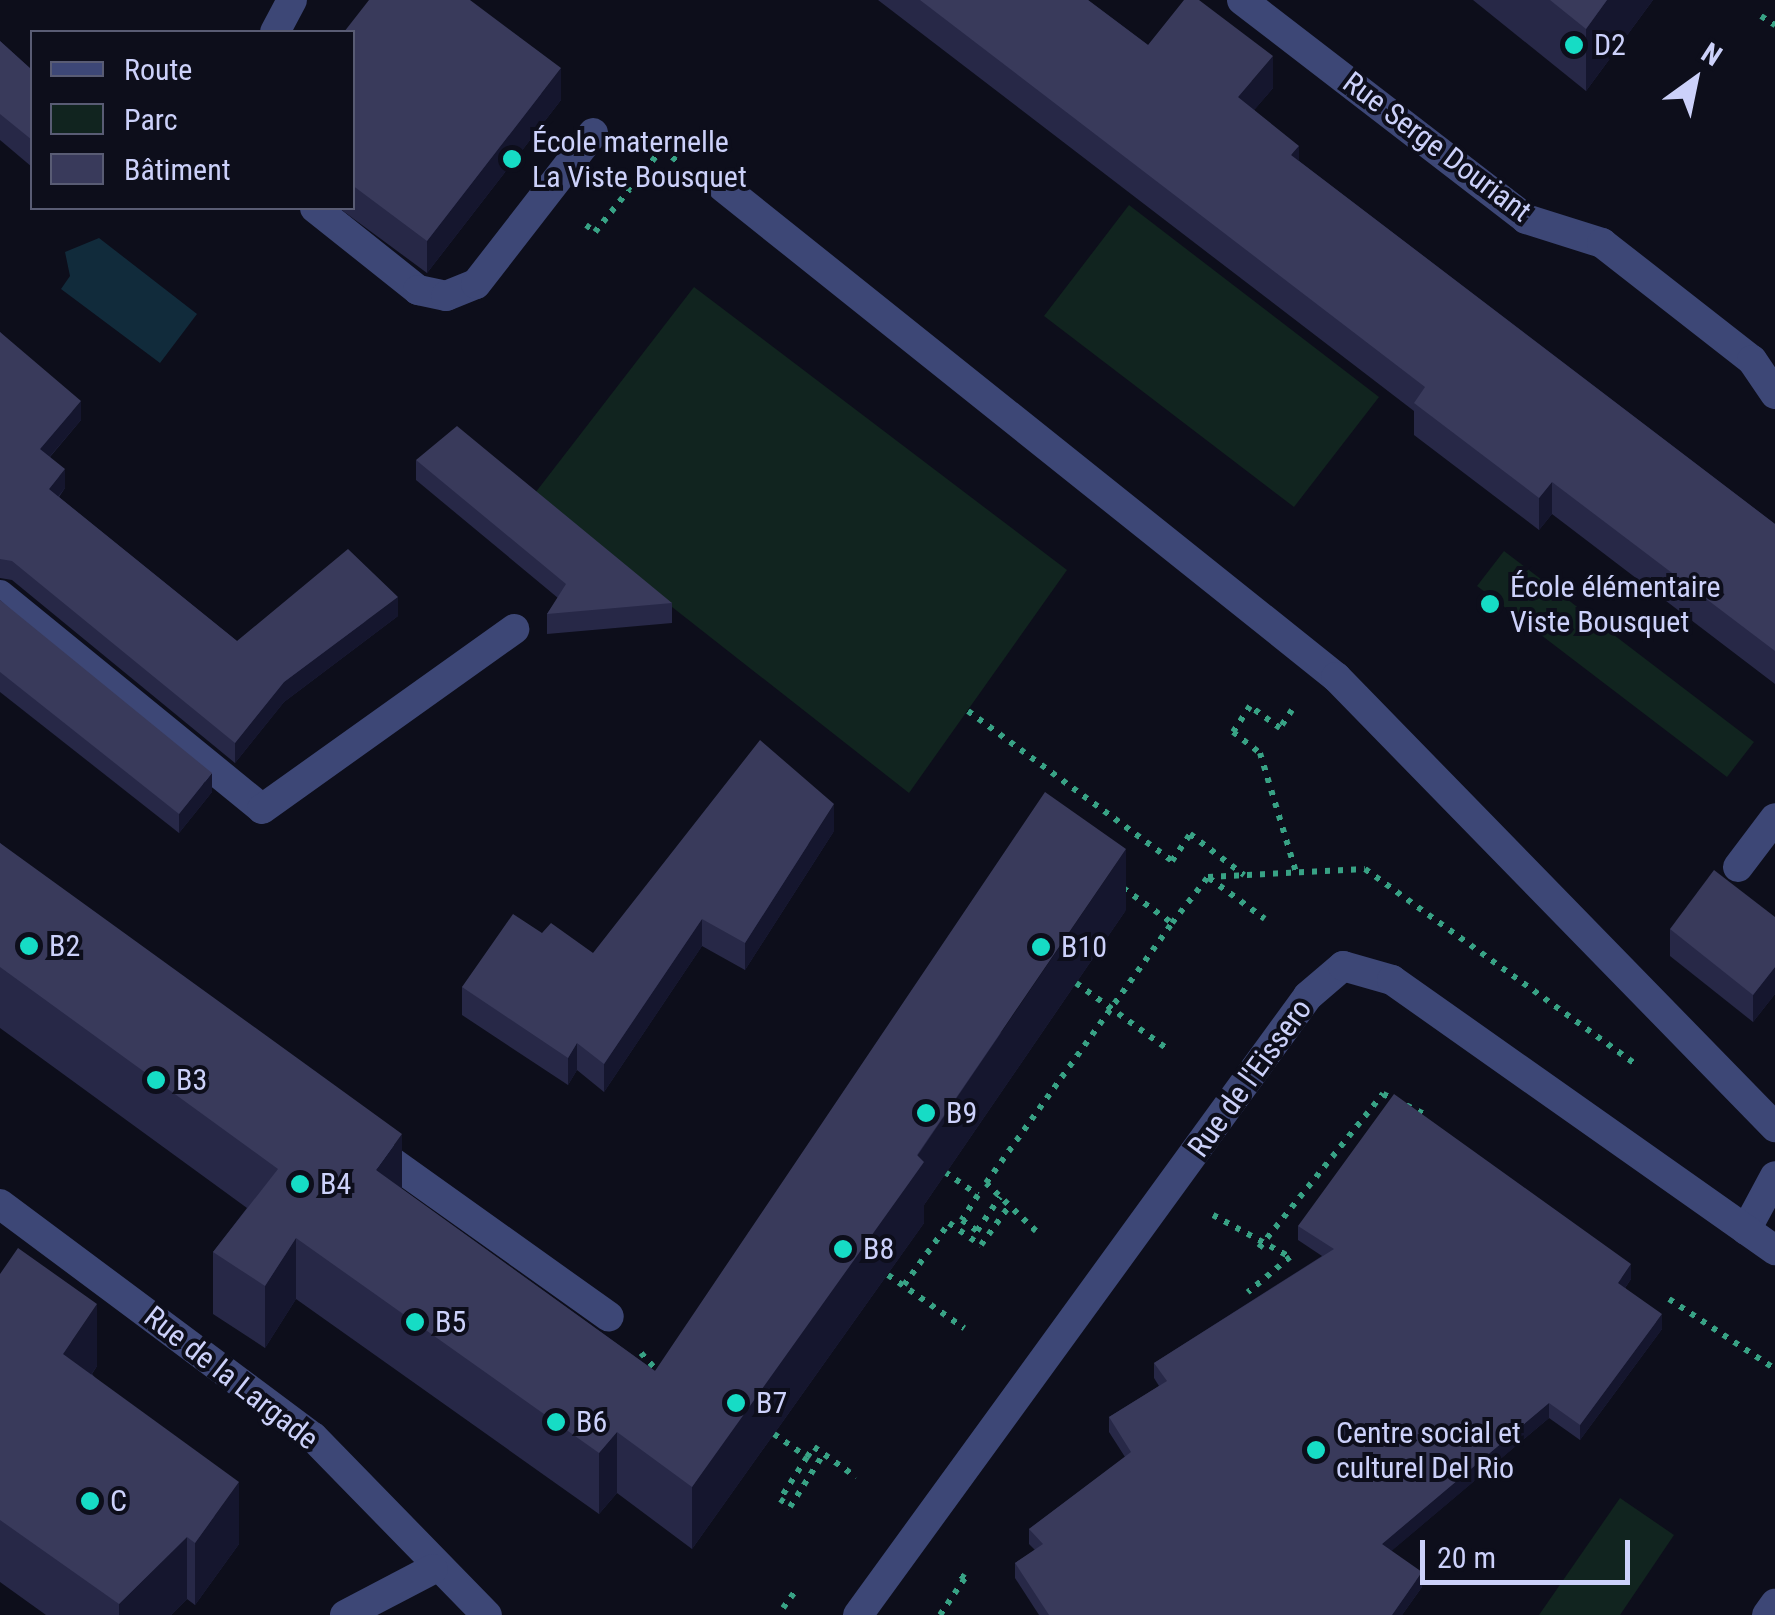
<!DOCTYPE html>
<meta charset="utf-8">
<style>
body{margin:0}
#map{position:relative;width:1775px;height:1615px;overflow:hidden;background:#0d0e1b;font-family:"Roboto Condensed",sans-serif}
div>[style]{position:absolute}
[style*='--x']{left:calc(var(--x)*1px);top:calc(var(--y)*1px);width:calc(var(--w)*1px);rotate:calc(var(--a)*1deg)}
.green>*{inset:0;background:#11241f}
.water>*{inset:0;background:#112b3b}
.path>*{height:6px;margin-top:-3px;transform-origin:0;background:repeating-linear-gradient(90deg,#38a285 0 5px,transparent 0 13px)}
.minor>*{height:30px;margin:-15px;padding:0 15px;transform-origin:15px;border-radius:15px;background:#3d4776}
.wall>*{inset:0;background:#272847}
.shaded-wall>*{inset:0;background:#15162e}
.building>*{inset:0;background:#393a5b}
.dots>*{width:28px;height:28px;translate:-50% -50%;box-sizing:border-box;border:5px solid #0d0e1b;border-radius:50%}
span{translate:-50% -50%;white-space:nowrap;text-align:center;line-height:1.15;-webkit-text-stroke:8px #0d0e1b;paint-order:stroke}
.poi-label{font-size:30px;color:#ccd1fa}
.left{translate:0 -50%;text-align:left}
.street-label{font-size:30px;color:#ccd1fa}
.legend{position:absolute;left:30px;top:30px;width:325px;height:180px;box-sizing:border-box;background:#0d0e1b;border:2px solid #595c74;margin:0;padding:12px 18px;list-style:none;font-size:30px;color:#ccd1fa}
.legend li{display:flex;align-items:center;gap:20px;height:50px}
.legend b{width:50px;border:2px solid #595c74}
.north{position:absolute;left:1645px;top:30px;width:100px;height:100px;-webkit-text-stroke:8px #0d0e1b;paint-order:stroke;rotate:33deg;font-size:28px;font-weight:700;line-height:40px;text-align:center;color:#ccd1fa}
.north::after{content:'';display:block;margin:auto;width:35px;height:45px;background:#ccd1fa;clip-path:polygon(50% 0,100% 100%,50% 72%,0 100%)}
.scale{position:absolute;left:1420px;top:1540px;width:210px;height:45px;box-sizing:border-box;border:5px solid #ccd1fa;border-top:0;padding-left:12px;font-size:30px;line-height:35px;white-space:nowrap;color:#ccd1fa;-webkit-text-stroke:8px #0d0e1b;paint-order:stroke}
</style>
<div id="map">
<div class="green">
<i style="clip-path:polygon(1129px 205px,1379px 397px,1294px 507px,1044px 316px)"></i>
<i style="clip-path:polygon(694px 287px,1067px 570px,909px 793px,532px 497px)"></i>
<i style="clip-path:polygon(1504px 551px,1754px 742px,1727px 777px,1477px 586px)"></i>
<i style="clip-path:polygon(1620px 1498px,1674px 1535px,1620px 1615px,1539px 1615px)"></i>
</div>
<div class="water">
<i style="clip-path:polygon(99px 238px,197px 314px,160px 363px,61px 289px,70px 276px,65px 252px)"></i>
</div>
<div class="path">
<i style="--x:1761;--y:16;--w:17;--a:33"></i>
<i style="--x:586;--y:225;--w:11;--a:38"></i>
<i style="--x:595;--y:232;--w:107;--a:-51.1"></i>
<i style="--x:662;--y:149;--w:21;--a:39"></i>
<i style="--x:1292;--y:710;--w:22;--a:124"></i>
<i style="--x:1280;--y:728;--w:37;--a:-144"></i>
<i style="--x:1250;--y:706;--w:31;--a:123"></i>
<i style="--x:1233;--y:732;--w:34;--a:38"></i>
<i style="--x:1260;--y:753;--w:124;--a:73.2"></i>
<i style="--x:968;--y:711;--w:253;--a:36.3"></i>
<i style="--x:1172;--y:861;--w:32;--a:-56"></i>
<i style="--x:1190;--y:834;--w:68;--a:37.2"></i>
<i style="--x:1209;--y:878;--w:69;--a:36.2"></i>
<i style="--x:1123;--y:888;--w:60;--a:35.5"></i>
<i style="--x:1172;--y:923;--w:58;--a:-52"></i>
<i style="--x:1208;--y:877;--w:157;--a:-2.9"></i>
<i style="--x:1365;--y:869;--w:332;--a:35.8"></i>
<i style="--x:1076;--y:983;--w:115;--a:35.8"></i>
<i style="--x:945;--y:1172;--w:40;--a:34.9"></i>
<i style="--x:978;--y:1195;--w:30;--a:123"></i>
<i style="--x:962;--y:1220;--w:19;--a:36"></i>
<i style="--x:977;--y:1231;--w:41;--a:-55.9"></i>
<i style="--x:1213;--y:1215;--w:88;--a:28.6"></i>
<i style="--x:1290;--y:1257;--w:55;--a:140.2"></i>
<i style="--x:1036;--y:1231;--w:69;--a:-136.2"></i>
<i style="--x:986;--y:1183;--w:320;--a:-54.4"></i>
<i style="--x:1259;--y:1248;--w:198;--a:-51.2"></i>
<i style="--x:1383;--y:1094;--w:48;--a:26"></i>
<i style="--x:888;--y:1275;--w:93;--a:34.9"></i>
<i style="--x:904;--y:1285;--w:77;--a:-54"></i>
<i style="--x:949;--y:1223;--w:39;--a:35"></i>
<i style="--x:981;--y:1245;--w:49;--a:-54.1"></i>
<i style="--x:1669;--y:1299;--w:127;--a:33.4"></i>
<i style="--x:641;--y:1353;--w:28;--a:48"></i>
<i style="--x:774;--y:1434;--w:40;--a:34.9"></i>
<i style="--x:807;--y:1457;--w:50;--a:122.7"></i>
<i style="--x:780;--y:1499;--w:13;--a:39"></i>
<i style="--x:790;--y:1507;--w:64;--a:-57.8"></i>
<i style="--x:807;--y:1457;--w:12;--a:-55"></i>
<i style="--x:814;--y:1447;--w:52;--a:35.5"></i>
<i style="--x:783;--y:1608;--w:19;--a:-54"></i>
<i style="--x:940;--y:1615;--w:45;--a:-56"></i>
<i style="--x:965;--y:1578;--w:12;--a:-149"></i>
</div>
<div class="minor">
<i style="--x:1242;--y:0;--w:359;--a:37.6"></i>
<i style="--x:1526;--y:219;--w:80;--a:17.5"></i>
<i style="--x:1602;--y:243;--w:190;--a:38"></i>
<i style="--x:1752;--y:360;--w:41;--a:55.9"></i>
<i style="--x:275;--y:32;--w:36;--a:-62"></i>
<i style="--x:723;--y:187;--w:785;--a:38.64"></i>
<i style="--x:1336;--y:677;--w:629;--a:45.71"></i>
<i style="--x:315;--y:208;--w:132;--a:38.5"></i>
<i style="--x:418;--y:290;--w:29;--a:12"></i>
<i style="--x:446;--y:296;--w:32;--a:-22"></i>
<i style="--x:476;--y:284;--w:191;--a:-52.2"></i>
<i style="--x:0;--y:595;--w:338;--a:39.2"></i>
<i style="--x:262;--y:809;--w:310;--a:-35.5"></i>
<i style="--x:1738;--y:867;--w:61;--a:-52.9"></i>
<i style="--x:371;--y:1147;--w:292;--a:35.5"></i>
<i style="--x:0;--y:1204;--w:390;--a:36.7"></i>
<i style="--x:313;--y:1437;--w:249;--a:45.7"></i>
<i style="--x:1746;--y:1230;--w:61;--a:-61.8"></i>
<i style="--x:345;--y:1615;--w:99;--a:-27.6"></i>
<i style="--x:858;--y:1615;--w:765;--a:-53.98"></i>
<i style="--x:1308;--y:996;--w:46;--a:-40.6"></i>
<i style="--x:1343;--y:966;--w:51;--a:15.9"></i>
<i style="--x:1392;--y:980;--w:469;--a:35.2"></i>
<i style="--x:1767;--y:1615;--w:14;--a:-54"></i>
</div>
<div class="wall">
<i style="clip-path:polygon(878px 0,1088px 0,1148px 45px,1273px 88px,1254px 110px,1299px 161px,1775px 524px,1775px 684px,1552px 514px,1539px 530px,1414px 435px,1414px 411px)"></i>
<i style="clip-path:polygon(1473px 0,1653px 0,1586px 91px)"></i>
<i style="clip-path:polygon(352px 32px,561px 100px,427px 273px,339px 208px,352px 208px)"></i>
<i style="clip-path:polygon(0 41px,32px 70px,32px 167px,0 140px)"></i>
<i style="clip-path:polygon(0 332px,81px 420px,50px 457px,65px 488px,59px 497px,237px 641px,398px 616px,284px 702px,235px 763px,12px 580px,0 578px)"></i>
<i style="clip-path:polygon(416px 460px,672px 603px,672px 623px,547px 634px,547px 614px,558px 598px,416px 480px)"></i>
<i style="clip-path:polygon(0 600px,212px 792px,179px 833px,0 692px)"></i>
<i style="clip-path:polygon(834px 831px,745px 970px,702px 946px,604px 1092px,577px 1070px,568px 1085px,462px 1015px,462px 987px,542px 933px,593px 953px)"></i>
<i style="clip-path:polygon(0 843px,402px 1189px,655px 1371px,1126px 910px,924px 1205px,924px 1223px,692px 1549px,617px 1493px,599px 1514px,296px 1299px,265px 1348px,213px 1314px,213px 1252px,247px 1208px,0 1028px)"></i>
<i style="clip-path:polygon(1775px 917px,1775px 994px,1753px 1022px,1670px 956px,1670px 929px)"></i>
<i style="clip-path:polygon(1298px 1226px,1631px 1279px,1625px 1288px,1662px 1329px,1580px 1440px,1549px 1418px,1391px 1551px,1422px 1587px,1402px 1615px,1039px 1615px,1015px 1578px,1015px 1563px,1035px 1550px,1029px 1544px,1029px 1529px,1125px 1457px,1109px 1432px,1109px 1417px,1159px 1386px,1154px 1378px,1154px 1363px,1322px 1256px,1298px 1240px)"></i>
<i style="clip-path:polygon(0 1274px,97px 1366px,92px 1374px,239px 1544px,195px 1605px,187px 1599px,171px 1615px,46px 1615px,0 1582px)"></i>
</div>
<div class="shaded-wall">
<i style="clip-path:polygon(1607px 0,1653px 0,1586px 91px,1586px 29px)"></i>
<i style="clip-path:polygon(1273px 56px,1273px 88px,1238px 129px,1238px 97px)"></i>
<i style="clip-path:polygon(561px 68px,561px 100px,427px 273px,427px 241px)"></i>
<i style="clip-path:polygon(1299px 146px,1299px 178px,1291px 155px)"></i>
<i style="clip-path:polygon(81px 401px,81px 420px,40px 468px,40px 449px)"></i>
<i style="clip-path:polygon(65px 469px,65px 488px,49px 508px,49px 489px)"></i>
<i style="clip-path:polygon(1552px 482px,1552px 514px,1539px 530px,1539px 498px)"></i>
<i style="clip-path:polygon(398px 597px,398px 616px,284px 702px,235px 763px,235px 743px,284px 682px)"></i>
<i style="clip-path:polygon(212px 773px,212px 792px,179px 833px,179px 814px)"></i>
<i style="clip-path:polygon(834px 804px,834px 831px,745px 970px,745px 943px)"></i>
<i style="clip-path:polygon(1126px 849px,1126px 910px,924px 1205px,924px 1223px,692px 1549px,692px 1487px)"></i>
<i style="clip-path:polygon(702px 919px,702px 946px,604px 1092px,604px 1064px)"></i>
<i style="clip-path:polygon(1775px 967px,1775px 994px,1753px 1022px,1753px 995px)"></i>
<i style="clip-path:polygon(577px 1043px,577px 1070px,568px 1085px,568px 1058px)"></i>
<i style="clip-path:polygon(402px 1134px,402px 1196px,376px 1170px)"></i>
<i style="clip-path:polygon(296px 1238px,296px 1299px,265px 1348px,265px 1286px)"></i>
<i style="clip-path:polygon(1631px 1264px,1631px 1279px,1618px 1298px,1618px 1283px)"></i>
<i style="clip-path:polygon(97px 1304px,97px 1366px,63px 1416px,63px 1354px)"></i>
<i style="clip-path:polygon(1662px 1314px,1662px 1329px,1580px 1440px,1580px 1425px)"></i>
<i style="clip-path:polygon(1549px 1403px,1549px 1418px,1382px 1559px,1382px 1544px)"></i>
<i style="clip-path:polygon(617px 1432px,617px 1493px,599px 1514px,599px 1453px)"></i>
<i style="clip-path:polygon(239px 1482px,239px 1544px,195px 1605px,195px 1543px)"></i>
<i style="clip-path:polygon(187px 1537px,187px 1599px,171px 1615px,119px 1615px,119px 1604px)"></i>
<i style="clip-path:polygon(1422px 1572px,1422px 1587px,1402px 1615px,1392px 1615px)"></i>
</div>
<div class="building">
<i style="clip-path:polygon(369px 0,470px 0,561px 68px,427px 241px,352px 185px,352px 32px,344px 32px)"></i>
<i style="clip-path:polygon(920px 0,1088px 0,1148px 45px,1184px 0,1199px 0,1273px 56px,1238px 97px,1299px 146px,1291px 155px,1775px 524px,1775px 651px,1552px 482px,1539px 498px,1414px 403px,1425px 387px)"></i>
<i style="clip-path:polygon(1550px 0,1607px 0,1586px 29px)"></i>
<i style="clip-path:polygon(0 41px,32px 70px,32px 140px,0 114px)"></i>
<i style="clip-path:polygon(0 332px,81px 401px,40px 449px,65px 469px,49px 489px,237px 641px,348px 549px,398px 597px,284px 682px,235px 743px,12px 561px,0 559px)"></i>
<i style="clip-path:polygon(457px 426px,672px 603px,547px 614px,566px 584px,416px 460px)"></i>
<i style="clip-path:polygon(0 600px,212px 773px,179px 814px,0 672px)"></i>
<i style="clip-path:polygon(760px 740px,834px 804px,745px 943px,702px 919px,604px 1064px,577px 1043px,568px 1058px,462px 987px,513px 914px,542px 933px,551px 923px,593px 953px)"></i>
<i style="clip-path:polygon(1045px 792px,1126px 849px,917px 1155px,924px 1162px,692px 1487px,617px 1432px,599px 1453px,296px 1238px,265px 1286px,213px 1252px,278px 1169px,0 967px,0 843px,402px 1134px,376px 1170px,655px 1371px)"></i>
<i style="clip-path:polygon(1714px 870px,1775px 917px,1775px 967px,1753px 995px,1670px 929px)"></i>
<i style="clip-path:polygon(1394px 1094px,1631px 1264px,1618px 1283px,1662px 1314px,1580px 1425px,1549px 1403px,1382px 1544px,1422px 1572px,1392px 1615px,1049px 1615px,1015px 1563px,1043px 1544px,1029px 1529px,1131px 1452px,1109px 1417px,1167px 1381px,1154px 1363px,1334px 1249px,1298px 1226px)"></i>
<i style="clip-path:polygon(18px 1248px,97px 1304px,63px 1354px,239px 1482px,195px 1543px,187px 1537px,119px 1604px,0 1520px,0 1274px)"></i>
</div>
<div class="dots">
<i style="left:1574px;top:45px;background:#16dcc5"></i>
<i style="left:512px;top:159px;background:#16dcc5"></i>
<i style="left:1490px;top:604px;background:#16dcc5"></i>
<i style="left:29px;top:946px;background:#16dcc5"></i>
<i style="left:1041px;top:947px;background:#16dcc5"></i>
<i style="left:156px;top:1080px;background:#16dcc5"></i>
<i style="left:926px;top:1113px;background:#16dcc5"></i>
<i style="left:300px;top:1184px;background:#16dcc5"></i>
<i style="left:843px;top:1249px;background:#16dcc5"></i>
<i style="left:415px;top:1322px;background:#16dcc5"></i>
<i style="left:736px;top:1403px;background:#16dcc5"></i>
<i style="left:556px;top:1422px;background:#16dcc5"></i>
<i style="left:1316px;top:1450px;background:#16dcc5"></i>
<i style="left:90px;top:1501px;background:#16dcc5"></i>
</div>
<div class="poi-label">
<span class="left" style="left:1594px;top:45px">D2</span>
<span class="left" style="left:532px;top:159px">École maternelle<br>La Viste Bousquet</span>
<span class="left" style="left:1510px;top:604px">École élémentaire<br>Viste Bousquet</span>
<span class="left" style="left:49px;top:946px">B2</span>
<span class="left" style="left:1061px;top:947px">B10</span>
<span class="left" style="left:176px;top:1080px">B3</span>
<span class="left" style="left:946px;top:1113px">B9</span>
<span class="left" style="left:320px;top:1184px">B4</span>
<span class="left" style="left:863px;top:1249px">B8</span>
<span class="left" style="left:435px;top:1322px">B5</span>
<span class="left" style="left:756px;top:1403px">B7</span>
<span class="left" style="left:576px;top:1422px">B6</span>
<span class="left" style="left:1336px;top:1450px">Centre social et<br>culturel Del Rio</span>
<span class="left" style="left:110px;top:1501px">C</span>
</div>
<div class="street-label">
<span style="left:1437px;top:147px;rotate:37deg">Rue Serge Douriant</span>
<span style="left:1250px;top:1078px;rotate:-54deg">Rue de l'Eissero</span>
<span style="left:231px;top:1378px;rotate:38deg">Rue de la Largade</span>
</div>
<ul class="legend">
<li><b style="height:12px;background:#3d4776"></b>Route</li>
<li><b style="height:28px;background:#11241f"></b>Parc</li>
<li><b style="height:28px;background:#393a5b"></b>Bâtiment</li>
</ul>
<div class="north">N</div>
<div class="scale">20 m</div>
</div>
